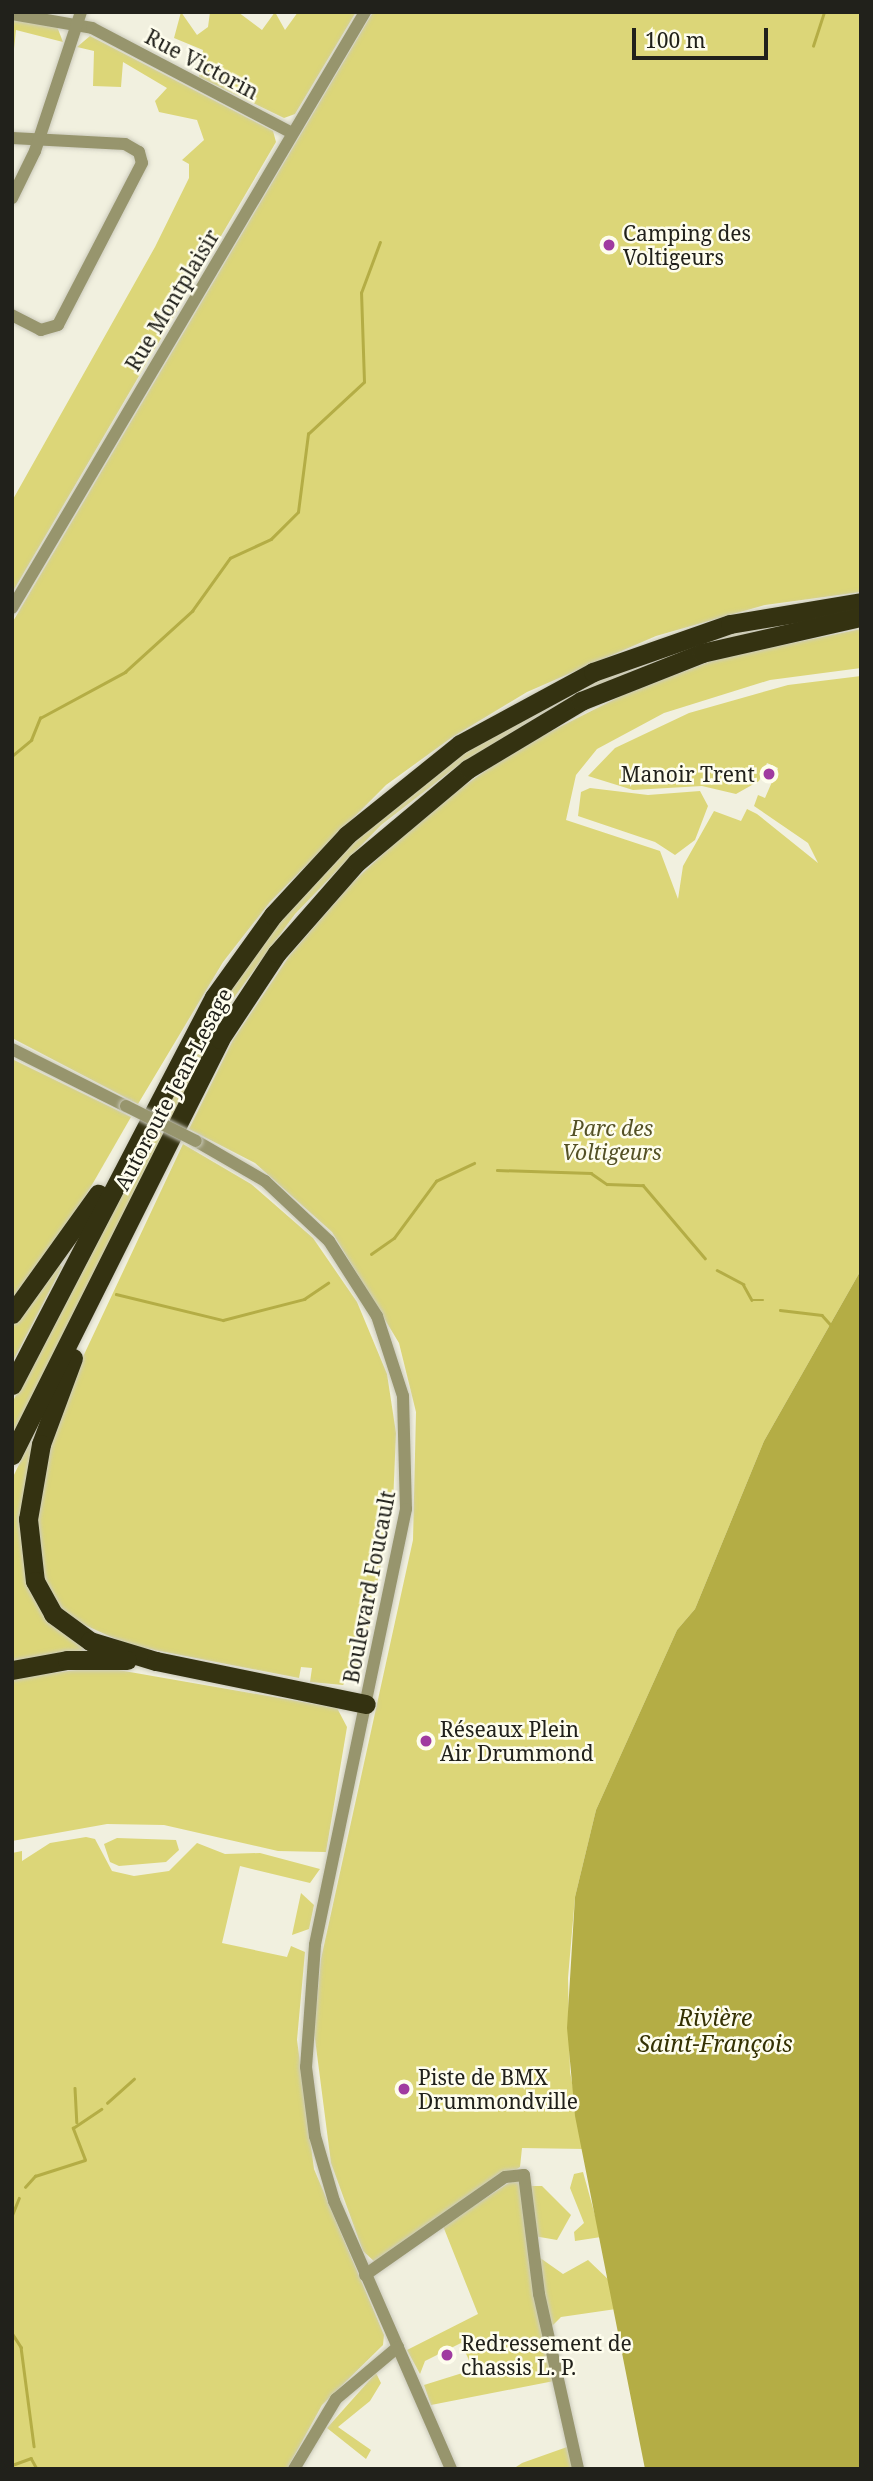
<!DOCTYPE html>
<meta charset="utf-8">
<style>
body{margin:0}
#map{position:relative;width:873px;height:2481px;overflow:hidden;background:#f1f0df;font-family:"Noto Serif",serif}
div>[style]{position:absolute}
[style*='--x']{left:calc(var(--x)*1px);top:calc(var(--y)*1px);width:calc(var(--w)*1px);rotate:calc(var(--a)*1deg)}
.green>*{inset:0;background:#dcd678}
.water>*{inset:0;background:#b4ad45}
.stream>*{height:2.5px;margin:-1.25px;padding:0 1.25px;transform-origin:1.25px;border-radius:1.25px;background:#b4ad45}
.roads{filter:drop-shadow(0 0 2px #cccbbc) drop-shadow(0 0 2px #cccbbc)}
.minor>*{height:12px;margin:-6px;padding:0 6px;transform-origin:6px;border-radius:6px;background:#97956d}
.highway>*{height:19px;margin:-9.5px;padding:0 9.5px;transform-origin:9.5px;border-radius:9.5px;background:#343211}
.bridges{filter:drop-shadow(0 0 2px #cccbbc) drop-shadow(0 0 2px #cccbbc)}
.minor-bridge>*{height:12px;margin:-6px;padding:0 6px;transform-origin:6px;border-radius:6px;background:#97956d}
.dots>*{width:19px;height:19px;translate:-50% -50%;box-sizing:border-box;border:4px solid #fefded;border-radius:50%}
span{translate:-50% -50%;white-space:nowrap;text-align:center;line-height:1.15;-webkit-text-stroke:5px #fefded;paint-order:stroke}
.street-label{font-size:21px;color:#21211b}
.poi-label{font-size:21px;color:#21211b}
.left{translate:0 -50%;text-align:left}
.right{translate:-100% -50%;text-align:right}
.park-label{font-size:21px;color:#545126;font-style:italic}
.water-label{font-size:23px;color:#343103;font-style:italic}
.frame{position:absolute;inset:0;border:14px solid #21211b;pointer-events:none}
.scale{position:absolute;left:632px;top:28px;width:136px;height:32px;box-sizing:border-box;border:4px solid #21211b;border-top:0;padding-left:9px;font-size:21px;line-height:24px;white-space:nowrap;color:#21211b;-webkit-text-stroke:5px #fefded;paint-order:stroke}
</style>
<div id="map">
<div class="green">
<i style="clip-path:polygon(181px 12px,197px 35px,208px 27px,210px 12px,238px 12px,262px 30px,275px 12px,285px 30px,298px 12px,356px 12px,295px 114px,284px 118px,199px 77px,203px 50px,174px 38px)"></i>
<i style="clip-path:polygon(373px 12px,861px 12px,861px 592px,765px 605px,656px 636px,527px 692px,451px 738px,386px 785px,270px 902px,223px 962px,138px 1104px,12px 1038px,12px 623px)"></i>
<i style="clip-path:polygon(12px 20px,56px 24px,63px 42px,16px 30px,12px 68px)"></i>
<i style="clip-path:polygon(90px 36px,273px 131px,276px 142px,12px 593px,12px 501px,155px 247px,189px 178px,189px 164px,182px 160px,204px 140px,197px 120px,159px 112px,155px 101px,167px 88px,123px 62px,121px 87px,93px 86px,94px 51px,77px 47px)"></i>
<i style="clip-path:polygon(802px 620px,646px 665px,539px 715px,456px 767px,381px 825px,295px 914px,222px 1014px,171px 1120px,159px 1114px,218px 1005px,275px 925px,360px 833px,461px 753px,588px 682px,724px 633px)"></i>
<i style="clip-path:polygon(861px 629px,861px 668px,770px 680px,664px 713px,597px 749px,576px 775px,566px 820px,660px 851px,678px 899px,683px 866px,714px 811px,741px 821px,747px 809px,757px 814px,818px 863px,808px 843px,754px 806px,758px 795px,765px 798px,778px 768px,767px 763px,759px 781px,736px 794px,702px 786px,633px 790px,588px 776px,615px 748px,689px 713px,788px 685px,861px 676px,861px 1270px,764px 1441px,695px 1609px,677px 1630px,596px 1810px,575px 1897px,568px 1978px,570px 2072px,585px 2149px,522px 2148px,520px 2167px,376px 2263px,363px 2251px,331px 2163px,314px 2031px,321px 1959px,413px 1540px,416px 1412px,399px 1343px,332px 1232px,255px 1163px,189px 1129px,233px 1040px,290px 955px,352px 883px,429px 811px,516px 749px,625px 694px,719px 658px)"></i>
<i style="clip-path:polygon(590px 788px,648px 795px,700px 791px,708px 806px,695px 840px,675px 855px,655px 842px,578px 816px,581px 792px)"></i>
<i style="clip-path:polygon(12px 1059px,131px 1117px,70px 1223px,12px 1303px)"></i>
<i style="clip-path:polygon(151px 1128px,164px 1134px,12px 1437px,12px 1403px)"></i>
<i style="clip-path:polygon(183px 1144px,251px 1184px,313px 1238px,357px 1302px,387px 1374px,396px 1433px,393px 1504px,361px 1664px,343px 1685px,310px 1682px,312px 1668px,301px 1667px,299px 1678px,129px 1645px,67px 1617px,45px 1588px,35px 1530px,45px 1461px,73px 1378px)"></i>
<i style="clip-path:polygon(58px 1263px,62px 1267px,12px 1363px,12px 1321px)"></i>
<i style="clip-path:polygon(39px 1423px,34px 1595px,109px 1653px,12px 1665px,12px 1479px)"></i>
<i style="clip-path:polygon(101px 1667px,337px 1708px,347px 1727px,326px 1852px,278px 1851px,164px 1825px,107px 1824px,12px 1841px,12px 1678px)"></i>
<i style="clip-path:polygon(86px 1837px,95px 1839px,112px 1871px,134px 1876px,169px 1871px,197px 1843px,225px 1854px,260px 1853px,320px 1869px,310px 1883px,240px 1866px,222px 1943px,287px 1957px,291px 1946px,305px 1952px,297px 2040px,314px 2169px,384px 2335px,383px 2345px,322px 2405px,287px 2469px,12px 2469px,12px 1853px,22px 1851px,22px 1861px,50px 1843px)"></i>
<i style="clip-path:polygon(117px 1838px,176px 1840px,179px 1850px,166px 1862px,119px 1866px,110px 1862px,104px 1844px)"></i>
<i style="clip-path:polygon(301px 1893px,314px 1905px,309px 1929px,292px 1935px)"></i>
<i style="clip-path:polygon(583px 2172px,601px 2237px,575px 2241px,574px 2232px,584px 2223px,570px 2188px,574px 2174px)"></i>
<i style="clip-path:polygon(519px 2176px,554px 2381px,431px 2405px,424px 2385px,472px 2370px,468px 2358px,461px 2343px,425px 2361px,420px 2374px,407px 2350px,478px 2314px,443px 2226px)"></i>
<i style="clip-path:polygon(529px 2186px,542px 2186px,571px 2215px,557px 2240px,534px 2236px)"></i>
<i style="clip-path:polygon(536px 2255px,563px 2274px,588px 2260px,611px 2282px,616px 2309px,561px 2317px,549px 2329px)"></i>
<i style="clip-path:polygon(376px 2373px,381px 2383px,370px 2401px,338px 2427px,371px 2450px,366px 2459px,327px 2428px)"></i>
<i style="clip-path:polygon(567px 2447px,575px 2469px,513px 2469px,522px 2463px)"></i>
</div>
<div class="water">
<i style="clip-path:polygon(861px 1270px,861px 2469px,645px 2469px,575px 2116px,567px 2028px,575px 1897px,596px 1810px,677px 1630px,695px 1609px,764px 1441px)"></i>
</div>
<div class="stream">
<i style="--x:813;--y:46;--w:36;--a:-72"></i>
<i style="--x:12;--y:756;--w:25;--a:-40"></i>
<i style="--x:31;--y:740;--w:24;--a:-68"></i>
<i style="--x:40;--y:718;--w:97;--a:-28.4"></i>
<i style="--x:125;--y:672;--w:91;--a:-42.3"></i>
<i style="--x:192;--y:611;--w:65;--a:-54.4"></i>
<i style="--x:230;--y:558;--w:45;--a:-24.9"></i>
<i style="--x:271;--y:539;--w:38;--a:-45"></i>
<i style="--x:298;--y:512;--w:79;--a:-82.7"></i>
<i style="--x:308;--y:434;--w:76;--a:-42.9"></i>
<i style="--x:364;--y:382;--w:89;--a:-91.9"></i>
<i style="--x:361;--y:293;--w:54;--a:-69.6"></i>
<i style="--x:497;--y:1170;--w:94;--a:1.8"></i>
<i style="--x:591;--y:1173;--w:19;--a:35"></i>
<i style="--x:607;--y:1184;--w:36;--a:2"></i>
<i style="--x:643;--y:1185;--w:96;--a:49.7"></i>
<i style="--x:371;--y:1254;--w:28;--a:-35"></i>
<i style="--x:394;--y:1238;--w:71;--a:-53.6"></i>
<i style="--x:436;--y:1181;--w:42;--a:-25.3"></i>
<i style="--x:717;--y:1270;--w:30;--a:28"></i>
<i style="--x:743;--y:1284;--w:18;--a:61"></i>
<i style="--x:752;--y:1300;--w:11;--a:0"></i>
<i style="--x:116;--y:1294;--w:110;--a:13.7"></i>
<i style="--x:223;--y:1320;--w:84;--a:-14.5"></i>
<i style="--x:304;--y:1299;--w:29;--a:-34"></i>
<i style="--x:780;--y:1310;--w:42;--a:6.8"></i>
<i style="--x:822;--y:1315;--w:13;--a:48"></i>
<i style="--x:75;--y:2088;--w:34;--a:87"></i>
<i style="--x:107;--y:2103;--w:36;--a:-42"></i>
<i style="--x:25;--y:2187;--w:15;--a:-48"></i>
<i style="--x:35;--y:2176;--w:52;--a:-17.7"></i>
<i style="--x:85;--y:2160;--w:34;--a:-111"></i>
<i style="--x:73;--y:2128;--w:34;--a:-34"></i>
<i style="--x:12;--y:2215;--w:18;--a:-68"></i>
<i style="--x:12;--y:2333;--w:17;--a:57"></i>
<i style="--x:21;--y:2347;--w:100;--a:82.5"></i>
<i style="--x:12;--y:2465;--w:20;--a:-20"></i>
<i style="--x:31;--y:2458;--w:13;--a:61"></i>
</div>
<div class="roads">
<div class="minor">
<i style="--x:12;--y:14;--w:81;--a:9.9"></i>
<i style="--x:92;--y:28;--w:226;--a:27.7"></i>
<i style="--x:12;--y:138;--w:113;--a:3"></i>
<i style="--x:125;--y:144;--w:16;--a:30"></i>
<i style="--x:139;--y:152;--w:11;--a:75"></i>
<i style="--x:142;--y:163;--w:182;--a:117.4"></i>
<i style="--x:58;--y:325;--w:18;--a:164"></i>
<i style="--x:41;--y:330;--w:33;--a:-153"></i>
<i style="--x:12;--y:198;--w:52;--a:-63.9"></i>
<i style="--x:35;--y:151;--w:146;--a:-71.7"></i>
<i style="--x:12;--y:608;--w:693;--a:-59.36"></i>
<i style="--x:12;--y:1049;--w:127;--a:26.6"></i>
<i style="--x:196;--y:1141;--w:80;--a:30.1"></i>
<i style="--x:265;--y:1181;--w:88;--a:43.2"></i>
<i style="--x:329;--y:1241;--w:89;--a:57.4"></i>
<i style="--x:377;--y:1316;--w:84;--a:72"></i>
<i style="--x:403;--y:1396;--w:113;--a:88.5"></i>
<i style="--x:406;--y:1509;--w:445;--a:101.8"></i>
<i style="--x:315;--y:1945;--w:122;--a:94.2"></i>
<i style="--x:306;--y:2067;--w:70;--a:82.6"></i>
<i style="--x:315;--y:2136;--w:68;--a:73.7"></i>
<i style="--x:334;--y:2201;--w:292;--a:66.4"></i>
<i style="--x:365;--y:2275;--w:171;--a:-35"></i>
<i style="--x:505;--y:2177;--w:19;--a:-6"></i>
<i style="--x:524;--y:2175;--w:120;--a:82.8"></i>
<i style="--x:539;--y:2294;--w:179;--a:77.4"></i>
<i style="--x:294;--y:2469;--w:82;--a:-59"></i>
<i style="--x:336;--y:2399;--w:81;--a:-40"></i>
</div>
<div class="highway">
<i style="--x:12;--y:1314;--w:148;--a:-54.4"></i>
<i style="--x:73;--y:1358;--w:92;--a:110.4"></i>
<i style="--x:41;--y:1444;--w:76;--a:99.8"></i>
<i style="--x:28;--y:1519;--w:62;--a:83.6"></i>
<i style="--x:35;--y:1581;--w:38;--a:61"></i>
<i style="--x:53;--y:1614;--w:46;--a:36.1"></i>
<i style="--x:90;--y:1641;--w:69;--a:16.9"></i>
<i style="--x:156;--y:1661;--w:214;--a:11.6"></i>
<i style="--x:12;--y:1385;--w:437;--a:-62.5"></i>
<i style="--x:214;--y:997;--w:101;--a:-54.3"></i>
<i style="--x:273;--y:915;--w:109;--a:-47.2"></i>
<i style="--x:347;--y:835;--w:145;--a:-38.8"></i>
<i style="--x:460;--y:744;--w:151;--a:-28.4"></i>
<i style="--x:593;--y:672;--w:145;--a:-19.3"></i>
<i style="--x:730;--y:624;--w:133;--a:-9.5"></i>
<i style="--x:12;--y:1455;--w:465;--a:-63.4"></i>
<i style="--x:220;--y:1039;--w:103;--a:-56.5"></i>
<i style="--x:277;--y:953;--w:121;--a:-48.7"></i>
<i style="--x:357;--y:862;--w:145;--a:-40"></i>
<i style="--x:468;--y:769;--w:132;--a:-31"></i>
<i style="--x:581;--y:701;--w:130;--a:-21.6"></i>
<i style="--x:702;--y:653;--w:163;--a:-12.8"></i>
<i style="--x:12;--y:1670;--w:56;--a:-10.3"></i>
<i style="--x:67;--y:1660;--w:60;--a:0"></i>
</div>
</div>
<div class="bridges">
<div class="minor-bridge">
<i style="--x:126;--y:1106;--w:78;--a:26.6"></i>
</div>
</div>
<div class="dots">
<i style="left:609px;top:245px;background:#a03ba0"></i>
<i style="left:769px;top:774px;background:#a03ba0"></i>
<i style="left:426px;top:1741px;background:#a03ba0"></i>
<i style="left:404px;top:2089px;background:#a03ba0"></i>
<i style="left:447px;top:2355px;background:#a03ba0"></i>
</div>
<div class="street-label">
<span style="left:202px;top:64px;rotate:28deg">Rue Victorin</span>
<span style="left:172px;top:300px;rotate:-59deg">Rue Montplaisir</span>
<span style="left:173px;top:1089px;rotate:-62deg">Autoroute Jean-Lesage</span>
<span style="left:369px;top:1587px;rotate:-79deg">Boulevard Foucault</span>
</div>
<div class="poi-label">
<span class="left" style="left:623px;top:245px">Camping des<br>Voltigeurs</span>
<span class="right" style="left:755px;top:774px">Manoir Trent</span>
<span class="left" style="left:440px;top:1741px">Réseaux Plein<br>Air Drummond</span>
<span class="left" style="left:418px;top:2089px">Piste de BMX<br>Drummondville</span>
<span class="left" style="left:461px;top:2355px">Redressement de<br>chassis L. P.</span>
</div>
<div class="park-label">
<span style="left:612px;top:1140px">Parc des<br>Voltigeurs</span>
</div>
<div class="water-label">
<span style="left:715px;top:2030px">Rivière<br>Saint-François</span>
</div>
<div class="frame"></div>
<div class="scale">100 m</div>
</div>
